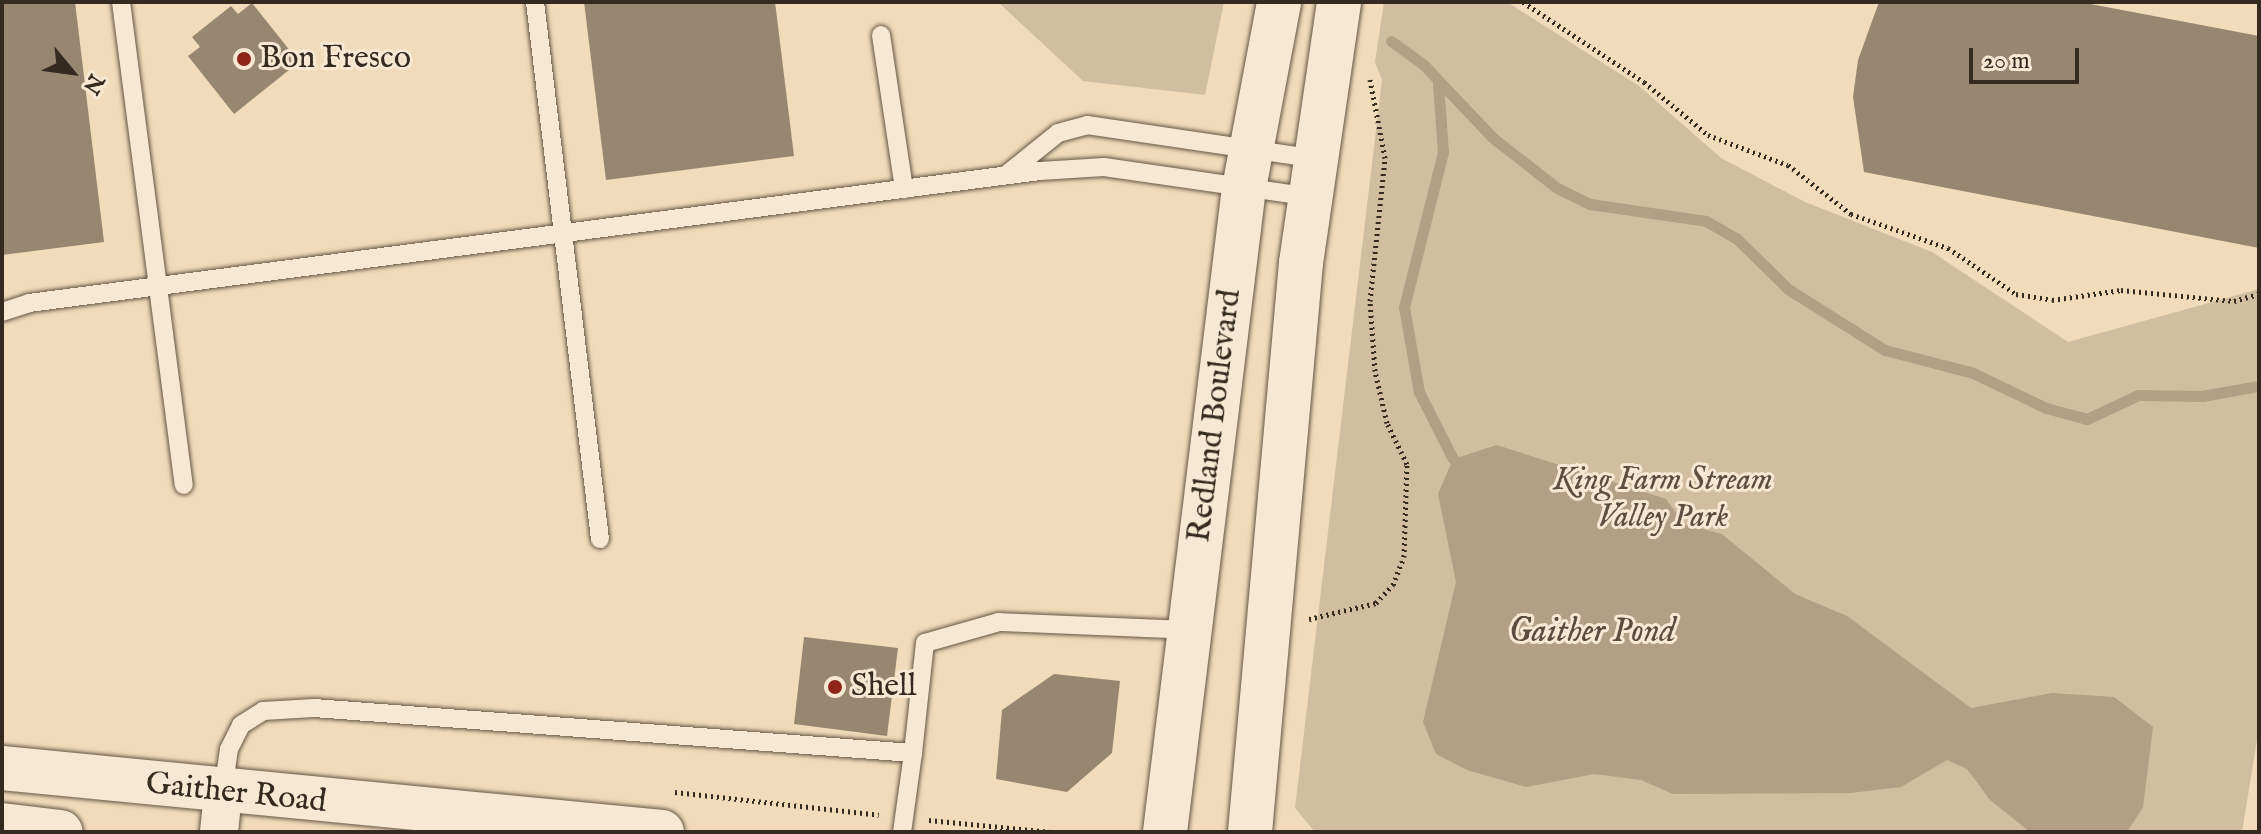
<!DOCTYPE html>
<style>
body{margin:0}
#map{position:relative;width:2261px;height:834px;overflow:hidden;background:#f1dbba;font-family:"IM FELL English",serif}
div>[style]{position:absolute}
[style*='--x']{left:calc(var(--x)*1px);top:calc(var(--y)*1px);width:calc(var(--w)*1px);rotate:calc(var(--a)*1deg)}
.green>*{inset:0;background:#d1bda0}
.water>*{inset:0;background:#b19f86}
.stream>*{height:11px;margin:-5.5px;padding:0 5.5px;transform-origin:5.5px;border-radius:5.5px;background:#b19f86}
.building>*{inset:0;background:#978670}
.path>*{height:5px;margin-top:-2.5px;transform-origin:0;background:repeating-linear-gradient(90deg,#352a20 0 2px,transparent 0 6px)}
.roads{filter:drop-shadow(0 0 2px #645646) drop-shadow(0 0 2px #645646)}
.service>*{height:18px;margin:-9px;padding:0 9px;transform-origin:9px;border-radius:9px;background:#f6e8d2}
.minor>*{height:38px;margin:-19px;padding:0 19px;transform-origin:19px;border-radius:19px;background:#f6e8d2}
.secondary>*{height:44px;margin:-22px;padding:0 22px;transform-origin:22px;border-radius:22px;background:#f6e8d2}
.dots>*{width:22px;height:22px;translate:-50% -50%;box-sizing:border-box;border:4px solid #f6e8d2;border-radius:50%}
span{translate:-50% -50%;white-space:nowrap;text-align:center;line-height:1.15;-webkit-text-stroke:6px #f6e8d2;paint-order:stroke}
.poi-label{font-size:32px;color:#352a20}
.left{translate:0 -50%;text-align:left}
.street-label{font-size:32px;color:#352a20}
.park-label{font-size:32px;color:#5c4f40;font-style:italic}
.water-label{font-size:34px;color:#5a4d3f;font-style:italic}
.frame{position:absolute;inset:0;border:4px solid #352a20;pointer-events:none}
.north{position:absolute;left:32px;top:32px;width:80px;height:80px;-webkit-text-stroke:6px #f6e8d2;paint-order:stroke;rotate:119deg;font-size:22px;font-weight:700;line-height:32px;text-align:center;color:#352a20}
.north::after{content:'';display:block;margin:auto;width:28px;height:36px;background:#352a20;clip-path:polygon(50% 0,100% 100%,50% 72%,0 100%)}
.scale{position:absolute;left:1969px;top:48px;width:110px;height:36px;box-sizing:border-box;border:4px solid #352a20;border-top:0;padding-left:10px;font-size:24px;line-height:28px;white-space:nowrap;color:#352a20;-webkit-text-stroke:6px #f6e8d2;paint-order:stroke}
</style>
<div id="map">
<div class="green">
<i style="clip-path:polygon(998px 2px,1224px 2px,1205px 95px,1083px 81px)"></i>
<i style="clip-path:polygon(1384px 2px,1507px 2px,1639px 86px,1721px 158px,1805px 202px,1932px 252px,2068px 342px,2259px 289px,2259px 728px,2242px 832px,1315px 832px,1295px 808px,1382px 80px,1375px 62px)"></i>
</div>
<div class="water">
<i style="clip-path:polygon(1497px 445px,1666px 499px,1684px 524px,1722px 534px,1795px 594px,1847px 616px,1971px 708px,2052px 693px,2114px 697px,2153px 727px,2143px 807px,2127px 832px,2030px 832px,1990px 800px,1967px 769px,1947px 760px,1901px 787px,1850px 793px,1673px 794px,1641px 780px,1594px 774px,1526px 787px,1467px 770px,1436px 754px,1423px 722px,1456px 582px,1438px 494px,1453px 459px)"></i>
</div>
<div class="stream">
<i style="--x:1391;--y:41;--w:39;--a:36"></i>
<i style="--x:1423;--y:64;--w:102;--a:46.6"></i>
<i style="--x:1493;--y:138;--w:81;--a:38"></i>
<i style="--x:1557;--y:188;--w:37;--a:26"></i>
<i style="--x:1590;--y:204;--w:117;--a:8.3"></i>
<i style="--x:1706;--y:221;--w:34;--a:30"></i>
<i style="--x:1736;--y:238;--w:73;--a:44.4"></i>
<i style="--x:1788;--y:289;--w:115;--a:32.2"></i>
<i style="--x:1885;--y:350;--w:91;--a:14.6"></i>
<i style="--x:1973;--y:373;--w:81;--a:25.6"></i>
<i style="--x:2046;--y:408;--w:42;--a:15"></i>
<i style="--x:2087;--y:419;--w:56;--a:-25.2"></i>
<i style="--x:2138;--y:395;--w:64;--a:0.9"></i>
<i style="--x:2202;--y:396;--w:58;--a:-10"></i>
<i style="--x:1438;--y:83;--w:69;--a:85.9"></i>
<i style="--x:1443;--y:152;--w:160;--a:104.1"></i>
<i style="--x:1404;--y:307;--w:86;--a:80"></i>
<i style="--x:1419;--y:392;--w:75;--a:63.1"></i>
</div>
<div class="building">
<i style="clip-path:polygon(2px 2px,75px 2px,104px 242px,2px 255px)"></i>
<i style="clip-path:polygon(584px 2px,775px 2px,794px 156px,606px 180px)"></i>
<i style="clip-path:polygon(1879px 2px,2080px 2px,2259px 36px,2259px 248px,1864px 172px,1853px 97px,1858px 60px)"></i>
<i style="clip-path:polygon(252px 3px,299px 62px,234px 114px,188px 56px,200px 47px,192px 37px,231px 6px,238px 14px)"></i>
<i style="clip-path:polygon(804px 637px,898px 648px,887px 736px,794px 724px)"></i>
<i style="clip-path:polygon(1054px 674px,1120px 681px,1112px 753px,1067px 792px,996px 779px,1002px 710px)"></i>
</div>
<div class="path">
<i style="--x:1523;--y:2;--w:145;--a:33.5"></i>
<i style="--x:1644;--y:82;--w:83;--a:39.6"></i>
<i style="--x:1708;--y:135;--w:85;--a:20.6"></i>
<i style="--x:1788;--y:165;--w:80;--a:37.9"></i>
<i style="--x:1851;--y:214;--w:103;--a:19.3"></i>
<i style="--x:1948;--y:248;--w:82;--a:34.1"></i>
<i style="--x:2016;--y:294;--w:36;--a:9"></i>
<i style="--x:2052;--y:300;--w:70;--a:-8.2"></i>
<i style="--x:2121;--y:290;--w:114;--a:5.6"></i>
<i style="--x:2234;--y:301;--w:26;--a:-16"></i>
<i style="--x:1309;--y:619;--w:69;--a:-13.4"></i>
<i style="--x:1376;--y:603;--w:25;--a:-47"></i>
<i style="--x:1393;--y:585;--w:30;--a:-69"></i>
<i style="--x:1404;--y:557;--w:93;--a:-88.2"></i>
<i style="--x:1407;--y:464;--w:46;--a:-116"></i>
<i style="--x:1387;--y:423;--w:53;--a:-103"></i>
<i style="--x:1375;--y:371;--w:70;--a:-94.1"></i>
<i style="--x:1370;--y:301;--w:144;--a:-84"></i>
<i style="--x:1385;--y:158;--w:80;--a:-100.8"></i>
<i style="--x:675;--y:792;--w:205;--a:6.4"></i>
<i style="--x:929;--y:820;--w:123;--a:5.6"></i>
</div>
<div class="roads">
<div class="service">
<i style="--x:121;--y:2;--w:487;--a:82.6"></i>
<i style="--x:535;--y:2;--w:541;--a:83.1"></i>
<i style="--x:881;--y:35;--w:156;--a:81.5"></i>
<i style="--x:1006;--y:175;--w:67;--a:-38.9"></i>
<i style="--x:1058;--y:133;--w:30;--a:-15"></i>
<i style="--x:1087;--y:125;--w:232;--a:8.4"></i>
<i style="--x:2;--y:312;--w:28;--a:-18"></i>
<i style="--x:29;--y:303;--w:1020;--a:-7.44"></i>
<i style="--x:1040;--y:171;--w:64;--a:-3.6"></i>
<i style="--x:1104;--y:167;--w:209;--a:8.2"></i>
<i style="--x:913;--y:753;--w:111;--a:-83.8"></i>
<i style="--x:925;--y:643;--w:77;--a:-15.8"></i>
<i style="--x:999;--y:622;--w:191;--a:2.4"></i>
<i style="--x:223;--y:791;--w:42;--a:-81.9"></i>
<i style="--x:229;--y:749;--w:27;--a:-63"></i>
<i style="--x:241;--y:725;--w:26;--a:-32"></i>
<i style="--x:263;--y:711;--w:51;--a:-3.4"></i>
<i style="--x:314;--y:708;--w:601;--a:4.3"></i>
<i style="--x:913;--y:753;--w:80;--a:97.9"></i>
</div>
<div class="minor">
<i style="--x:219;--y:832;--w:38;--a:-84"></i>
</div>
<div class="secondary">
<i style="--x:2;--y:768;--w:663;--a:5.54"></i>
<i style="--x:2;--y:825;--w:59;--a:6.8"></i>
<i style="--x:1165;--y:832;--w:649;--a:-83.01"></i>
<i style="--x:1244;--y:188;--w:189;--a:-79.3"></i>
<i style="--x:1250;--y:832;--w:571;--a:-84.88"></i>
<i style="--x:1301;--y:263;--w:264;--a:-81.7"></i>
</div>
</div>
<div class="dots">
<i style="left:244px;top:59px;background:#8f2418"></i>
<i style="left:835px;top:687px;background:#8f2418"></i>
</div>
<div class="poi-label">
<span class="left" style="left:260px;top:59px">Bon Fresco</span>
<span class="left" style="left:851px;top:687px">Shell</span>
</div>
<div class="street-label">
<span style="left:1216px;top:416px;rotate:-83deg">Redland Boulevard</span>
<span style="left:236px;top:794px;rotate:6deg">Gaither Road</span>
</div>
<div class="park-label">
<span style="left:1663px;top:500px">King Farm Stream<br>Valley Park</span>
</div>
<div class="water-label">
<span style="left:1592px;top:632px">Gaither Pond</span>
</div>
<div class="frame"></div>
<div class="north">N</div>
<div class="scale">20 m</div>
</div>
